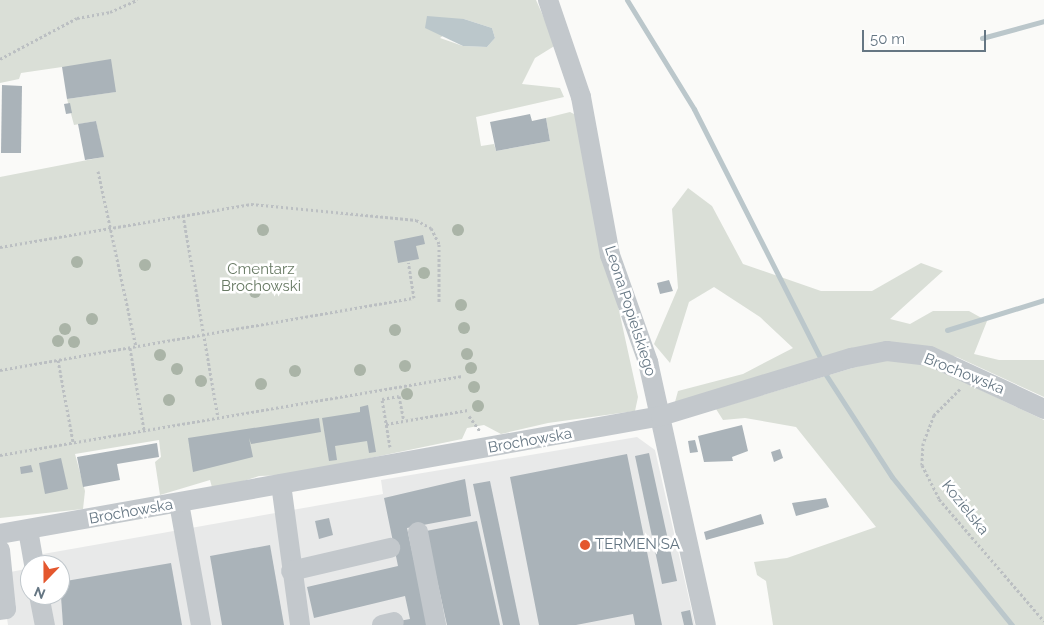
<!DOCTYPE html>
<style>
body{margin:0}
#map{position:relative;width:1044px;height:625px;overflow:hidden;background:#fafaf8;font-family:Raleway,sans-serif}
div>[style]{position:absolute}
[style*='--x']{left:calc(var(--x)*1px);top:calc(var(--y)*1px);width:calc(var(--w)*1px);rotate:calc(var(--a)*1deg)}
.built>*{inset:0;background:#e8e9e9}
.green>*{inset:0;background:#dadfd7}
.water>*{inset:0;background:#bbc7cb}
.stream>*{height:5px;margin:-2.5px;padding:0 2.5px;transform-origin:2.5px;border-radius:2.5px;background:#bbc7cb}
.building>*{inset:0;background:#aab3b9}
.path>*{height:3px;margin-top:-1.5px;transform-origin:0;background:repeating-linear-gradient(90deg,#bbbfc2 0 2.5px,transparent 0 5px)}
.minor>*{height:20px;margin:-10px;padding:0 10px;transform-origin:10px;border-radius:10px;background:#c3c8cc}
.trees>*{width:12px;height:12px;margin:-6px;border-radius:50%;background:#aab4a7}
.dots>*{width:14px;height:14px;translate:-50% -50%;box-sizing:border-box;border:2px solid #fff;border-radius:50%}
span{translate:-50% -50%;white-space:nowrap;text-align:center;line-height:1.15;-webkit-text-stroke:5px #fff;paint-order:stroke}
.park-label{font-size:15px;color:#687a64}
.street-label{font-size:15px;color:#657683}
.poi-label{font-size:15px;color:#657683}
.left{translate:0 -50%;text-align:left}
.north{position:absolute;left:20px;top:555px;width:50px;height:50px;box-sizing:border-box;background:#fff;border:1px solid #c1c8cd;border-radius:50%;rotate:202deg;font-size:14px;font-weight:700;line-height:20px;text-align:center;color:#657683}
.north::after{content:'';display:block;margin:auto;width:18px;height:22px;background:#e4572e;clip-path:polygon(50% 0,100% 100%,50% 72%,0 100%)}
.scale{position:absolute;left:862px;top:30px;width:124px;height:22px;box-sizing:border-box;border:2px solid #657683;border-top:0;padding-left:6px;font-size:15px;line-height:18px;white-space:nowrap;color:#657683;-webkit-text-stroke:4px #fff;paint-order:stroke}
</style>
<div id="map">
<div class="built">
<i style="clip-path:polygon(evenodd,637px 437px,655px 450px,695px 625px,8px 625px,0 574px,26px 569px,26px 557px,383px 494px,381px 480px,637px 437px,30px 565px,60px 565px,60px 595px,30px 595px,30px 565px)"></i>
</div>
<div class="green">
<i style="clip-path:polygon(evenodd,0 0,536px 0,556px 45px,535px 58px,522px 84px,560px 88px,564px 97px,476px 117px,481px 146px,494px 144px,496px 151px,550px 141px,546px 118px,570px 112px,576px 115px,638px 397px,635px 411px,548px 423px,501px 434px,484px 425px,467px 428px,462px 439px,288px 475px,259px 476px,213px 491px,210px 480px,160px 495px,155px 462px,161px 457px,159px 440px,75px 454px,85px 491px,83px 509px,0 518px,0 177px,103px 157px,96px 121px,74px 125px,67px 99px,115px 92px,62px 67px,21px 73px,19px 79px,0 83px,0 0,464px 19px,492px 28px,495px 38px,487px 47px,463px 46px,440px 38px,464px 19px)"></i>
<i style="clip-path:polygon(688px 188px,712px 206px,743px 264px,821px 291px,872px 291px,921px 263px,943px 271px,890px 319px,910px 324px,933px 311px,969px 311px,987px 321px,974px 354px,999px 360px,1044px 360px,1044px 397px,957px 357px,916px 349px,675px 402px,678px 391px,743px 374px,793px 348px,760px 317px,714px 287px,689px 302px,670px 363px,654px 344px,678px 288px,672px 209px)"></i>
<i style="clip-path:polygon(879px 360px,924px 363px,1044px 420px,1044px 625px,773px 625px,766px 581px,757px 575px,754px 562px,787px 558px,876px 527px,796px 427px,745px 418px,723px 420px,716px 409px)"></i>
</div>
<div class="water">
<i style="clip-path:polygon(427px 16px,464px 19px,492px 28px,495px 38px,487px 47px,463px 46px,425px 28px)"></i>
</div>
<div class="stream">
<i style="--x:627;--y:0;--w:128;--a:58.4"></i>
<i style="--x:694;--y:109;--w:278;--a:63.1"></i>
<i style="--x:982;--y:38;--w:64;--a:-15.3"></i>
<i style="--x:947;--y:330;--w:102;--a:-17.2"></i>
<i style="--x:826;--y:375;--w:121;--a:57.1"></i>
<i style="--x:892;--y:477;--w:191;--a:51"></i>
</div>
<div class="building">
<i style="clip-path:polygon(111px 59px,116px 92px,67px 99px,62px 67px)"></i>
<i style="clip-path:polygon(2px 85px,22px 86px,21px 153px,1px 153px)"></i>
<i style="clip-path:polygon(70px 103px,72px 113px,66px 114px,64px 104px)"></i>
<i style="clip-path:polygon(530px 114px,532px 121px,546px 118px,550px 141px,496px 151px,490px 122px)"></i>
<i style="clip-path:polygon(96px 121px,104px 157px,85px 160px,78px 124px)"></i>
<i style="clip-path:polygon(423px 235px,425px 244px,416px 246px,419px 259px,398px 263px,394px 241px)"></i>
<i style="clip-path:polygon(669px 280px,673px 291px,660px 294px,657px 283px)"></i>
<i style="clip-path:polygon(368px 405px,376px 452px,369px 453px,367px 441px,335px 446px,337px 460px,329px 461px,322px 418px,360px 412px,360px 407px)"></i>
<i style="clip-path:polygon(319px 418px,321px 432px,251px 444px,249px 438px,253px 457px,193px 472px,188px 438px)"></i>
<i style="clip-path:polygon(742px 425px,748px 451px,732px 457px,733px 461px,704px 462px,698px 436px)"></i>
<i style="clip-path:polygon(695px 440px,698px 452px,690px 453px,688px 441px)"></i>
<i style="clip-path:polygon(157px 443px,159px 457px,117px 464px,120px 480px,83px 487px,77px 457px)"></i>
<i style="clip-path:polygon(780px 449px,783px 458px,774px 462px,771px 452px)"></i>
<i style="clip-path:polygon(649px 453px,677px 581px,662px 584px,635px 456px)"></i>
<i style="clip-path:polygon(627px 454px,662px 625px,635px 625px,633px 614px,576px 625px,539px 625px,510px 477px)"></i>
<i style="clip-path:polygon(61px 458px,68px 489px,45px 494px,39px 463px)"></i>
<i style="clip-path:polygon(31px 465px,33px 472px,21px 474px,20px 467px)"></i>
<i style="clip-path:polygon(465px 479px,471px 516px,407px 528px,428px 625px,400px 625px,399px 621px,410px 619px,405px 596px,314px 618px,307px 587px,398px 566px,384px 498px)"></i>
<i style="clip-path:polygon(490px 481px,520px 625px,503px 625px,473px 484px)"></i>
<i style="clip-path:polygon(826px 498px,829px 507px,796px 516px,792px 503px)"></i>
<i style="clip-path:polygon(761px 514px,764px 524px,706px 540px,704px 532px)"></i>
<i style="clip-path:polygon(329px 518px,333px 535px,319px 539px,315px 521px)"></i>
<i style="clip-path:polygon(477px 521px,500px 625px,447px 625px,426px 531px)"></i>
<i style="clip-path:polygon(270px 545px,284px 625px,222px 625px,210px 556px)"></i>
<i style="clip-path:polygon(171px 563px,182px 625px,63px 625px,60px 582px)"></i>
<i style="clip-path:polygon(690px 610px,693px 625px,684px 625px,681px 612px)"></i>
</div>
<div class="path">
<i style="--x:0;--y:59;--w:87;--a:-28"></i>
<i style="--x:77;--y:18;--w:34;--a:-10"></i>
<i style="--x:110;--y:12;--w:30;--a:-24"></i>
<i style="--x:98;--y:171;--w:180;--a:77.8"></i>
<i style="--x:183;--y:215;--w:205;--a:80.2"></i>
<i style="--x:0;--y:247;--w:255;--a:-9.7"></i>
<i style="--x:251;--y:204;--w:166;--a:5.5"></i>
<i style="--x:416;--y:220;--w:17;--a:28"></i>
<i style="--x:431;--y:228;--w:18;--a:63"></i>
<i style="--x:439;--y:244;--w:58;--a:90"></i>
<i style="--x:130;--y:348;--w:83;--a:80.3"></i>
<i style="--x:58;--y:360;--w:83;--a:79.6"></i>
<i style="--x:0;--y:370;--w:420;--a:-9.9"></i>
<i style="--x:414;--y:298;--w:36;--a:-99"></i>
<i style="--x:960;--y:389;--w:37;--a:135"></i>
<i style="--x:934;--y:415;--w:30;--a:111"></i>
<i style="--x:923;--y:443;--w:22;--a:93"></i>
<i style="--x:922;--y:465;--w:38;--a:63"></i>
<i style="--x:939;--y:499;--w:161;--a:49.3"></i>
<i style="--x:469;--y:416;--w:19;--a:54"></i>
<i style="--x:386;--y:424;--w:83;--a:-9.7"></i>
<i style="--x:390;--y:447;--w:49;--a:-99.5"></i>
<i style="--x:382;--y:399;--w:17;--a:-10"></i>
<i style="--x:399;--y:396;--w:25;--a:79"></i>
<i style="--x:0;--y:455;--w:469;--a:-9.7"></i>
</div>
<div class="minor">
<i style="--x:548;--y:0;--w:102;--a:71.2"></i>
<i style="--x:581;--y:97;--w:161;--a:79.6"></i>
<i style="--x:610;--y:255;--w:114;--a:70.4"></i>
<i style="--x:648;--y:362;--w:269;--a:77.6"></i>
<i style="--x:281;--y:484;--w:142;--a:82.3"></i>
<i style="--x:179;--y:503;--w:124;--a:79.8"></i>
<i style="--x:28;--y:530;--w:36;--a:80"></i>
<i style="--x:418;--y:532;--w:95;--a:79"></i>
<i style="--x:0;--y:534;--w:671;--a:-10.12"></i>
<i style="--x:661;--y:416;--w:199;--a:-17"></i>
<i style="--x:851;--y:358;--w:37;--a:-11"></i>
<i style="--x:887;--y:351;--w:43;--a:6.6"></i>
<i style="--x:930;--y:356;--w:126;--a:24.9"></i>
<i style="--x:0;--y:550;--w:59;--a:84.2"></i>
<i style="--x:6;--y:609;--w:6;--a:171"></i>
<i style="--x:291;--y:571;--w:102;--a:-13.1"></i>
<i style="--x:39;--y:595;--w:31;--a:79"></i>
<i style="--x:382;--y:625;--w:12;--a:-14"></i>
</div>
<div class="trees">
<i style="left:263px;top:230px"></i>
<i style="left:458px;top:230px"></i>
<i style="left:77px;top:262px"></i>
<i style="left:145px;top:265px"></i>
<i style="left:424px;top:273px"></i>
<i style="left:255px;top:292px"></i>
<i style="left:461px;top:305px"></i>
<i style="left:92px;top:319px"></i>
<i style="left:464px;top:328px"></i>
<i style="left:65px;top:329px"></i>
<i style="left:395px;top:330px"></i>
<i style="left:58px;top:341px"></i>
<i style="left:74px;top:342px"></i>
<i style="left:467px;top:354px"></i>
<i style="left:160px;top:355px"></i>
<i style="left:405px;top:366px"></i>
<i style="left:471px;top:368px"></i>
<i style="left:177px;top:369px"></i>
<i style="left:360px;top:370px"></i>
<i style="left:295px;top:371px"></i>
<i style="left:201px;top:381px"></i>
<i style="left:261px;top:384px"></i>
<i style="left:474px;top:387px"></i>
<i style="left:407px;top:394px"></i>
<i style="left:169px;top:400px"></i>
<i style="left:478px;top:406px"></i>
</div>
<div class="dots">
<i style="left:585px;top:545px;background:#e4572e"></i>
</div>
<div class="park-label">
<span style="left:261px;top:278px">Cmentarz<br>Brochowski</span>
</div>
<div class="street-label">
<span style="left:630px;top:311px;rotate:72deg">Leona Popielskiego</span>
<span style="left:964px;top:374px;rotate:22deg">Brochowska</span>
<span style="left:530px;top:441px;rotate:-10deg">Brochowska</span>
<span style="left:965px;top:508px;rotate:51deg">Kozielska</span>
<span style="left:131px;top:512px;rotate:-10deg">Brochowska</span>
</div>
<div class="poi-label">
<span class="left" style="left:595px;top:545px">TERMEN SA</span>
</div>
<div class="north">N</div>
<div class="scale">50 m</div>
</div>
